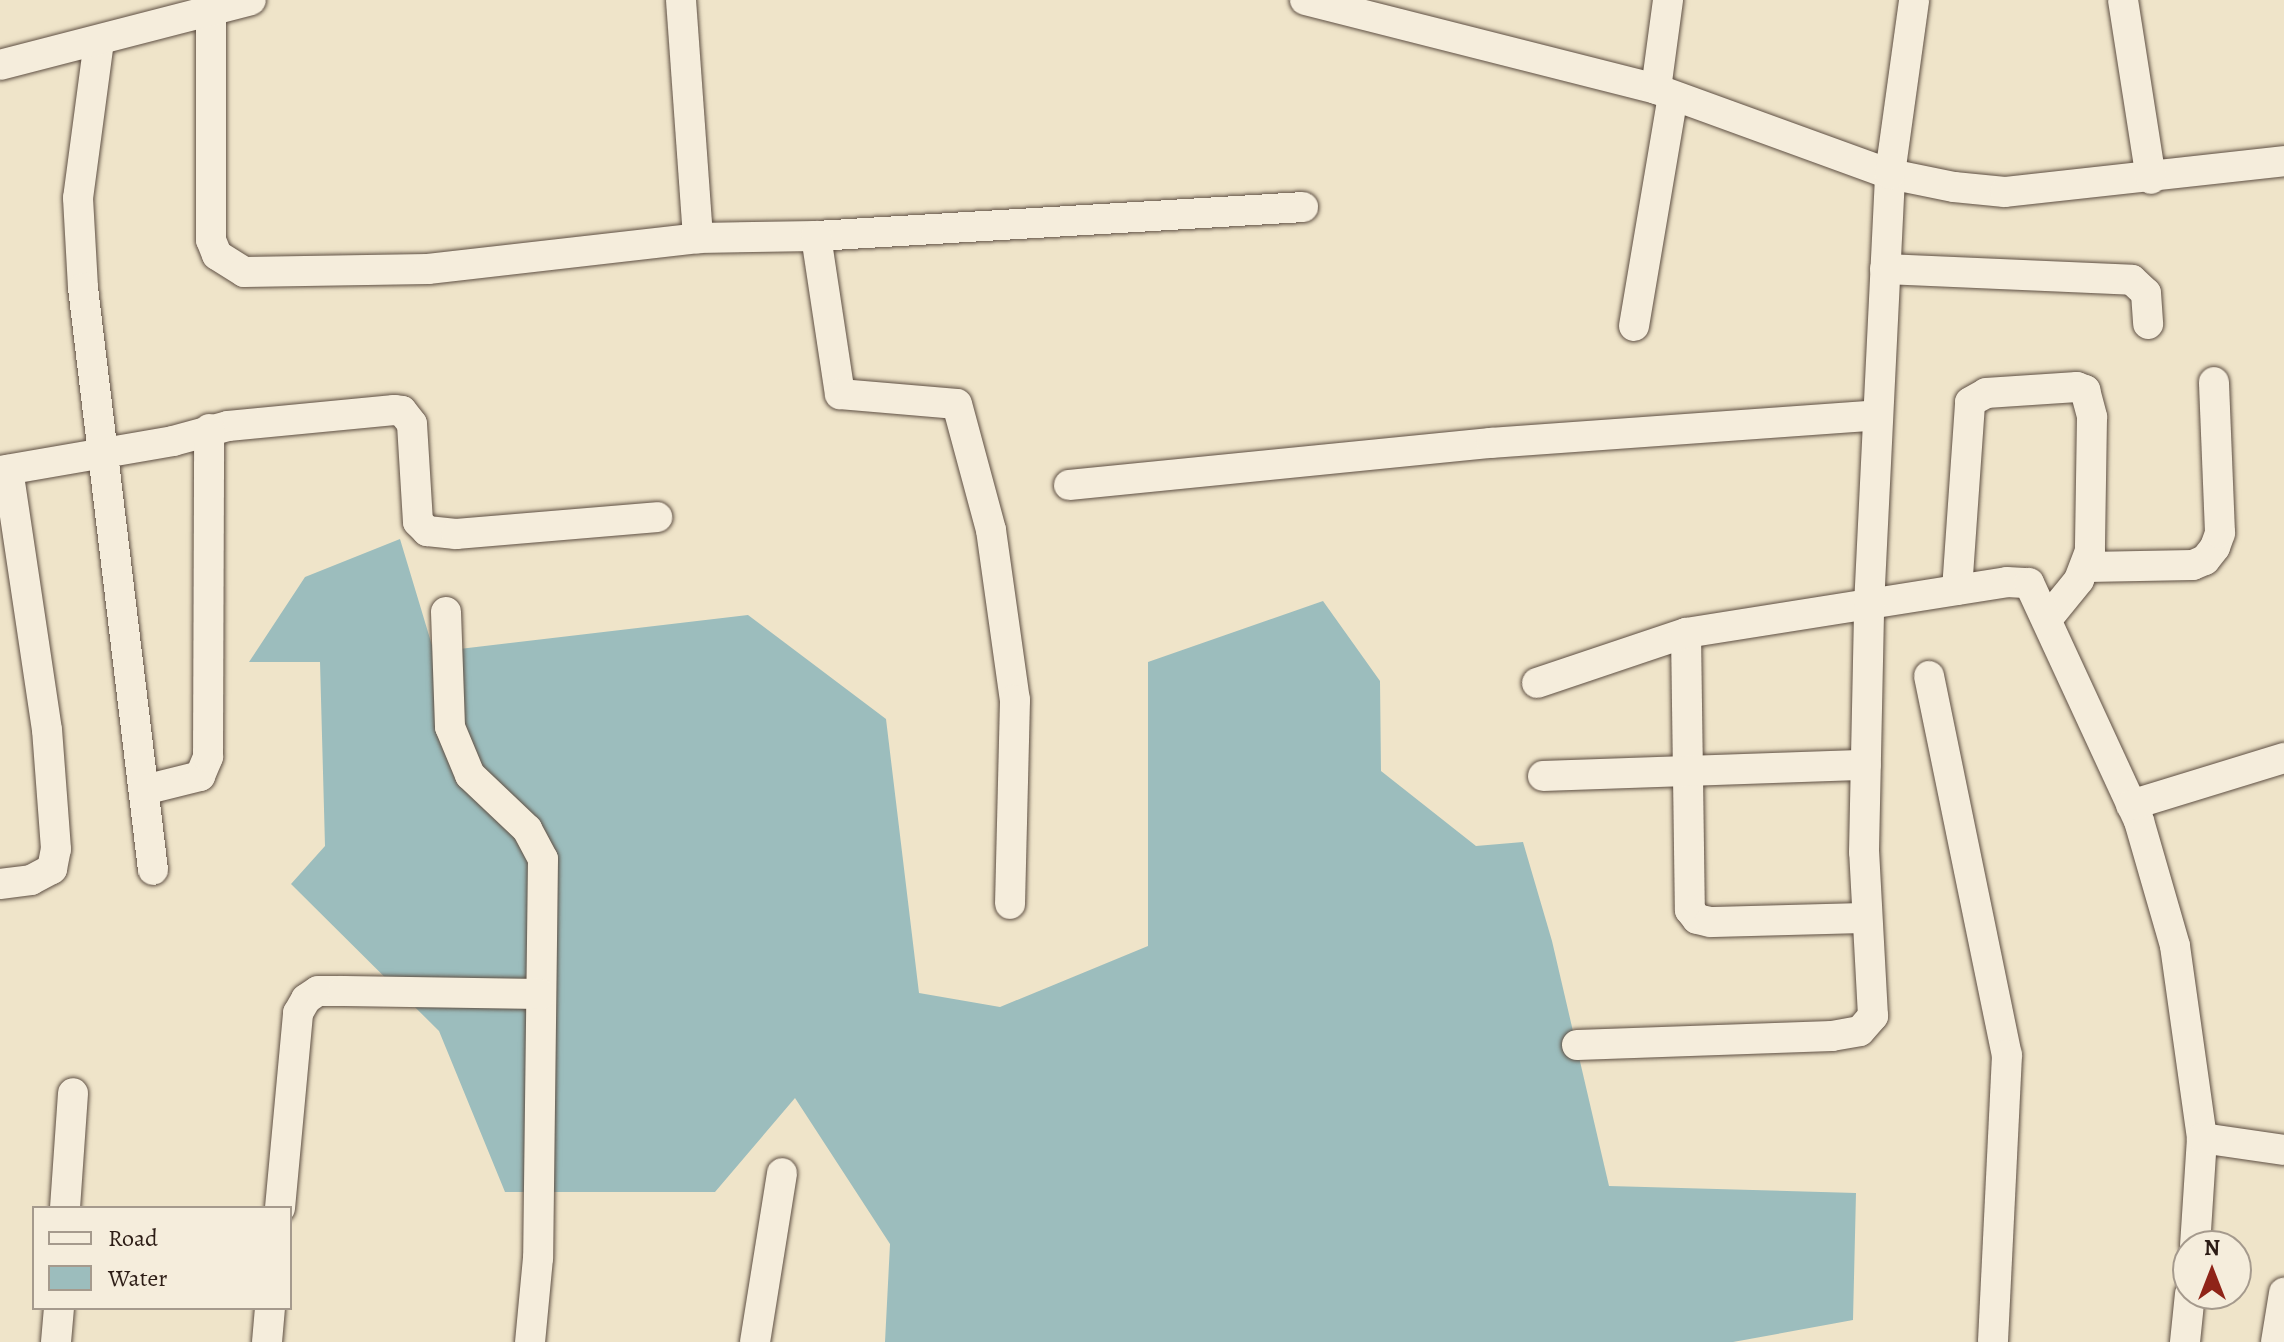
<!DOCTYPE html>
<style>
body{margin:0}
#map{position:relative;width:2284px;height:1342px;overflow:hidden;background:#efe4c9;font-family:Alegreya,serif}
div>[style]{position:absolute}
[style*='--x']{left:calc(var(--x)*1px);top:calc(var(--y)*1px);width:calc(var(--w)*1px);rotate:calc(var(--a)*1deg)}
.water>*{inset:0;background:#9cbdbd}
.roads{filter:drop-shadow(0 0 2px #5e4f43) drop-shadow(0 0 2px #5e4f43)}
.minor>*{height:30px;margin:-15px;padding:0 15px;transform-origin:15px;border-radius:15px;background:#f5eddc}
span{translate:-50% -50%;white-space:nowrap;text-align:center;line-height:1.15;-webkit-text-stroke:8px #f5eddc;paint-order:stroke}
.legend{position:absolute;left:32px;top:1206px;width:260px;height:104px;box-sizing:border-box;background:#f5eddc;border:2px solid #a59a8d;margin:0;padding:10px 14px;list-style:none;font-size:24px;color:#2d1d16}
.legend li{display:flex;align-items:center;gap:16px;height:40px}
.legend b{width:40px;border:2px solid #a59a8d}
.north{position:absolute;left:2172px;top:1230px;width:80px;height:80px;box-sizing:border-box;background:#f5eddc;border:2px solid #a59a8d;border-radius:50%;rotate:0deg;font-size:22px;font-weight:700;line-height:32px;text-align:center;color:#2d1d16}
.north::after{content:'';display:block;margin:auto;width:28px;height:36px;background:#8f2418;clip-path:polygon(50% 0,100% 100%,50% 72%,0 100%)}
</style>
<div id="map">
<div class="water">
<i style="clip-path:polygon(400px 539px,434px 652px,748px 615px,886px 719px,919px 993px,1000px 1007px,1148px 946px,1148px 662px,1323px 601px,1380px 681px,1381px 771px,1476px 846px,1523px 842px,1552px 941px,1609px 1186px,1856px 1193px,1853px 1320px,1733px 1342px,885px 1342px,890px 1244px,795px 1098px,715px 1192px,505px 1192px,439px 1031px,291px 884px,325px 846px,320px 662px,249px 662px,305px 577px)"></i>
</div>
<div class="roads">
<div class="minor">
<i style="--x:681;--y:0;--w:239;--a:85.9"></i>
<i style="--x:1305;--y:0;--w:362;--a:14.2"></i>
<i style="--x:1656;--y:89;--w:249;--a:20"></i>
<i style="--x:1890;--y:174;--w:65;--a:11.5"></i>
<i style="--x:1954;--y:187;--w:51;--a:5.6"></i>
<i style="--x:2005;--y:192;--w:281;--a:-6.3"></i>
<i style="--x:2123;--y:0;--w:181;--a:81.1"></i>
<i style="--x:211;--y:10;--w:230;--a:90"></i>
<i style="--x:211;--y:240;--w:16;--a:68"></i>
<i style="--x:217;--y:255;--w:32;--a:32"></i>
<i style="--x:244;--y:272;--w:184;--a:-0.9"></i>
<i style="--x:428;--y:269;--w:272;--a:-6.5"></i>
<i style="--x:698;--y:238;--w:118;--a:-1"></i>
<i style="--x:816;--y:236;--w:488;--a:-3.4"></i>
<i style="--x:99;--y:41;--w:158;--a:97.6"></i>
<i style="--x:78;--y:198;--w:90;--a:86.8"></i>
<i style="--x:83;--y:288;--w:586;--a:83.14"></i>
<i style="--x:0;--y:65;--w:259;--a:-14.5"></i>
<i style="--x:1656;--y:89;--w:90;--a:-82.3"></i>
<i style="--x:816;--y:236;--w:160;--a:81.4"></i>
<i style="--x:840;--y:394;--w:117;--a:4.9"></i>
<i style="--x:957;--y:404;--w:131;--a:74.9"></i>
<i style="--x:991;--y:530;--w:172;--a:82"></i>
<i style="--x:1015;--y:700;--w:204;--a:91.4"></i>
<i style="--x:1885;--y:269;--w:247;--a:2.5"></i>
<i style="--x:2132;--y:280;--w:19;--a:43"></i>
<i style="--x:2146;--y:293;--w:31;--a:86"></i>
<i style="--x:1634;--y:326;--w:233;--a:-80.4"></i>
<i style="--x:0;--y:471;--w:176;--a:-9.8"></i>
<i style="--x:173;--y:441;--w:57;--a:-15.3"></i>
<i style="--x:228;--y:426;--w:167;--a:-5.5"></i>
<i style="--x:394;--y:410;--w:8;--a:7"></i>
<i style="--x:402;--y:411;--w:16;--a:52"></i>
<i style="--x:412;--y:424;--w:98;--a:86.5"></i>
<i style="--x:418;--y:522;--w:13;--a:45"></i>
<i style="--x:427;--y:531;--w:29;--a:6"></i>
<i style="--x:456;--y:534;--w:202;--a:-4.8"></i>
<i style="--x:1069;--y:485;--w:424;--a:-5.7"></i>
<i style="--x:1491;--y:443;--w:387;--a:-4.1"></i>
<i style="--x:2087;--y:567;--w:106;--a:-1.1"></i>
<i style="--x:2193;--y:565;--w:13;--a:-23"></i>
<i style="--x:2205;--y:560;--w:16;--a:-52"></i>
<i style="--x:2215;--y:547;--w:15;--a:-70"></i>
<i style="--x:2220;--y:533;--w:151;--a:-92.3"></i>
<i style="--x:1957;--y:590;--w:188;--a:-86"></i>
<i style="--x:1970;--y:402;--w:18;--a:-29"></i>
<i style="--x:1986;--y:393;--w:91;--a:-3.8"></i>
<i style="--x:2077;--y:387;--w:9;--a:21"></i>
<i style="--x:2085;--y:390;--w:28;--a:75"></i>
<i style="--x:2092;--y:417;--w:134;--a:90.9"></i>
<i style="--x:2090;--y:551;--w:31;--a:111"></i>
<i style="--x:2079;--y:580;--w:49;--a:129.2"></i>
<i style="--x:446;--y:612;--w:115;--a:88"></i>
<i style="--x:450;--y:727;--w:52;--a:67.4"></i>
<i style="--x:470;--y:775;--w:79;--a:43.5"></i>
<i style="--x:527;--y:829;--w:34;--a:62"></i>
<i style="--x:543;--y:859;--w:399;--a:90.7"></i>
<i style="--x:538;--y:1258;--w:84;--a:95.4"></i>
<i style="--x:1686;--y:633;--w:277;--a:89.2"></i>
<i style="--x:1690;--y:910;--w:11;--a:52"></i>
<i style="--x:1697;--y:919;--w:13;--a:13"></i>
<i style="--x:1710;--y:922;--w:157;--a:-1.5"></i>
<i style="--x:1929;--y:676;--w:387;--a:78.4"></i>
<i style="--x:2007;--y:1055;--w:287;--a:92.8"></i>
<i style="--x:1537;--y:683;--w:157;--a:-18.6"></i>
<i style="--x:1686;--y:633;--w:325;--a:-9"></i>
<i style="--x:2007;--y:582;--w:22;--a:3"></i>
<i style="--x:2029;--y:583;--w:262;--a:65.2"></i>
<i style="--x:2139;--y:821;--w:130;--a:73.9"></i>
<i style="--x:2175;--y:946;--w:194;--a:82"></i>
<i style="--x:2202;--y:1138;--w:108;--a:93.7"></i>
<i style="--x:1543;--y:776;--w:323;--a:-2"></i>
<i style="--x:144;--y:790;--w:58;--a:-14"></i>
<i style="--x:200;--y:776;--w:21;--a:-67"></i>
<i style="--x:208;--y:757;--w:328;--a:-89.8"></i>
<i style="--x:2131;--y:805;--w:160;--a:-17.1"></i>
<i style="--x:0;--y:884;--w:31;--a:-7"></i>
<i style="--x:31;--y:880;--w:24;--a:-28"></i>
<i style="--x:52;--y:869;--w:20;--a:-79"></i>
<i style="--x:56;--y:849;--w:119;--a:-94.3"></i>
<i style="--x:47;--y:730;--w:263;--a:-98.5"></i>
<i style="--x:1577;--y:1045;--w:255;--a:-2"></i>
<i style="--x:1832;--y:1036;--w:28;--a:-10"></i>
<i style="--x:1860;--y:1031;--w:20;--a:-49"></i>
<i style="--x:1873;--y:1016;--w:164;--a:-93.1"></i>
<i style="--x:1864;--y:852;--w:246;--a:-88.8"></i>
<i style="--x:1869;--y:606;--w:433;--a:-87.2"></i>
<i style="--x:1890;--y:174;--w:176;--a:-82.1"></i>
<i style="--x:2202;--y:1138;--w:83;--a:8.3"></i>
<i style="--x:65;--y:1208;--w:115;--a:-86"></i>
<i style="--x:280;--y:1208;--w:196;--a:-84.7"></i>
<i style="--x:298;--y:1013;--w:16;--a:-60"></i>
<i style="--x:306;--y:999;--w:14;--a:-34"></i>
<i style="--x:318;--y:991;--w:25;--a:0"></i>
<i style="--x:343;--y:991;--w:198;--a:0.9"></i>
<i style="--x:56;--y:1342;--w:34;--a:-85"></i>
<i style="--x:267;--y:1342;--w:34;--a:-85"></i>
<i style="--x:755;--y:1342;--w:171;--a:-80.9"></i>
<i style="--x:2185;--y:1342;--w:48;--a:-84.1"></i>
<i style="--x:2276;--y:1342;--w:50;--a:-80.7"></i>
</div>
</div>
<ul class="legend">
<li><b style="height:10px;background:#f5eddc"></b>Road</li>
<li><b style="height:22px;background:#9cbdbd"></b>Water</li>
</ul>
<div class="north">N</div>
</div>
